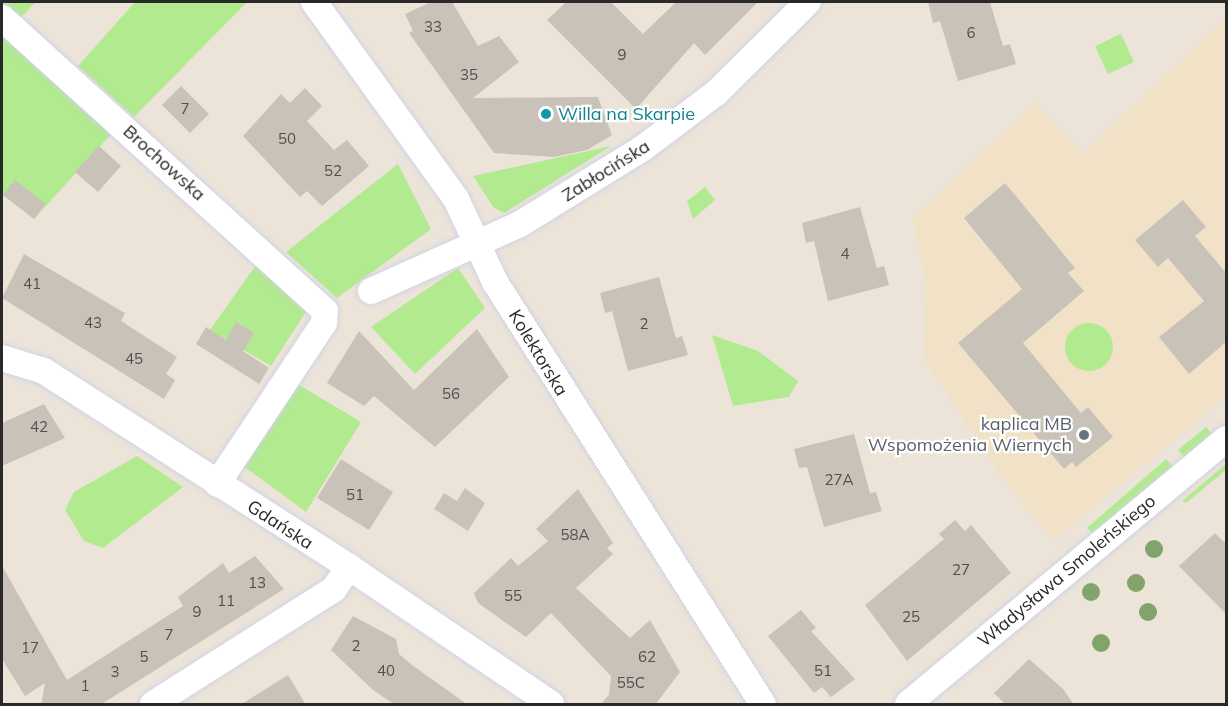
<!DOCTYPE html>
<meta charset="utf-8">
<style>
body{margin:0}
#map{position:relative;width:1228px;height:706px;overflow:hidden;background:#ede4d9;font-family:Mulish,sans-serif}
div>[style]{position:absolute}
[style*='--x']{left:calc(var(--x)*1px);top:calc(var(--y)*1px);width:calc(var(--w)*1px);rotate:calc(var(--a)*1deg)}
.education>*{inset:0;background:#f1e2c7}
.green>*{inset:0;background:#b1ea8f}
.round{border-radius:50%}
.building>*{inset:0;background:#c8c2b8}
.roads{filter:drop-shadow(0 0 2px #cfd3e4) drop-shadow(0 0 2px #cfd3e4)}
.street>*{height:26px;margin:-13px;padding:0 13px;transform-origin:13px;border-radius:13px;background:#fff}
.trees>*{width:18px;height:18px;margin:-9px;border-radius:50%;background:#81a36c}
.dots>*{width:16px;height:16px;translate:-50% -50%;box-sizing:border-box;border:3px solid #fff;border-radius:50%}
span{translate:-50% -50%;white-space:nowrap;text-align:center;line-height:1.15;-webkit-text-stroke:4.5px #fff;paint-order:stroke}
.number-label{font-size:15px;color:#514f4d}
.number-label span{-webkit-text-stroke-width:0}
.culture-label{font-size:18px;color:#0d838f}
.left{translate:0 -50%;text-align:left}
.street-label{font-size:18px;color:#292929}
.worship-label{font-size:18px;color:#5b616d}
.right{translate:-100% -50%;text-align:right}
.frame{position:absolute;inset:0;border:3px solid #292929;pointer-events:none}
</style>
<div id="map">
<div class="education">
<i style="clip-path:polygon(1226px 16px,1226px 397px,1053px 540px,998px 472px,925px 360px,926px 280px,912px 218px,1035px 103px,1084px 154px)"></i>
</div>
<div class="green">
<i style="clip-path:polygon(2px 2px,36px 2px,20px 18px)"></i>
<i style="clip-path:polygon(135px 2px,247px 2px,134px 117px,78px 66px)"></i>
<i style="clip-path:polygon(2px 33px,114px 131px,34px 219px,2px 194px)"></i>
<i style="clip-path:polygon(1121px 34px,1134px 62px,1108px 74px,1095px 46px)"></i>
<i style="clip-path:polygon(611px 146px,504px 213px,494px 208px,473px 176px)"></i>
<i style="clip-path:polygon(398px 164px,431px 229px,337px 298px,286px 252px)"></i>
<i style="clip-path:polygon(705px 187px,715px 200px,693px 219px,687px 201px)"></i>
<i style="clip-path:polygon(258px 262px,309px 307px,271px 366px,210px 330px)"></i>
<i style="clip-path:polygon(458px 268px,485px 308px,415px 374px,371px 327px)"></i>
<i class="round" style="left:1065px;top:323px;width:48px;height:48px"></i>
<i style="clip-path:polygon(712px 335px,758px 351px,798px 381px,789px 397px,733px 406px)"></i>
<i style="clip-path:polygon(294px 382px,361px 422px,306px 512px,242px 465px)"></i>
<i style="clip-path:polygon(1206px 427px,1215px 437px,1187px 461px,1178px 450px)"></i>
<i style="clip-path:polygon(137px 456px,183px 487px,103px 548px,84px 541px,65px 510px,74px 492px)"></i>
<i style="clip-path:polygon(1166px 459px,1176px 470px,1095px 536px,1087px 528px)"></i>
<i style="clip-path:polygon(1226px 464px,1226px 470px,1186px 503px,1182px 501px)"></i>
</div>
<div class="building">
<i style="clip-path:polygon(431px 2px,452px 2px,478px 46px,499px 36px,519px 62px,473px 98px,598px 97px,612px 135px,587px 150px,554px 157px,494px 153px,409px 33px,413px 31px,405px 14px)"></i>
<i style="clip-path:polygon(566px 2px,611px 2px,643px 34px,676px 2px,758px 2px,705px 55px,694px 43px,636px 109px,547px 20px)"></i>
<i style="clip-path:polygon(928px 2px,990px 2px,1003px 46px,1010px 44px,1016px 64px,958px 81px,940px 21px,933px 23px)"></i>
<i style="clip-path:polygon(181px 86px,209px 114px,190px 133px,162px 105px)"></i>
<i style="clip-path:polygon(305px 88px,322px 106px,307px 121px,334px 150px,347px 140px,369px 166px,322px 206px,307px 191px,300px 197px,243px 136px,281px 94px,290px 103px)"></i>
<i style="clip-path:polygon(99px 146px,121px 166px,98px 192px,75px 172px)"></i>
<i style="clip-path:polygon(15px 180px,46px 204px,34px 219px,3px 195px)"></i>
<i style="clip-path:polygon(1005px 183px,1075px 268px,1068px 273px,1084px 291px,1023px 343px,1081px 413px,1088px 407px,1113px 437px,1076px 467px,1072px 462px,1064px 469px,958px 343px,1022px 289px,964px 218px)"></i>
<i style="clip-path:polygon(1183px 200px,1206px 227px,1195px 236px,1227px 274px,1227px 341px,1189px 374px,1159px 337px,1204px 301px,1168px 258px,1158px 267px,1135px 240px)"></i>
<i style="clip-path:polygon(860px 207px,877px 268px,884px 266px,889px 285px,828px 301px,814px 241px,806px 243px,802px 223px)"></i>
<i style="clip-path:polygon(24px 254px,125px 313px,121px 321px,177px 357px,166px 374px,175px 380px,164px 399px,2px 298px)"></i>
<i style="clip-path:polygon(659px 277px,676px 338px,682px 336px,688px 355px,628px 371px,612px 311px,605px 313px,600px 293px)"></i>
<i style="clip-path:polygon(236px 322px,254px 333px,243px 351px,269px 368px,259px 384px,196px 344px,206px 327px,226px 340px)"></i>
<i style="clip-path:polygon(477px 329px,509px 377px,435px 447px,374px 396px,364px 406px,327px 383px,359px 331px,414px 390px)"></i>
<i style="clip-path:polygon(44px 404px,65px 438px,2px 466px,2px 423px)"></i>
<i style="clip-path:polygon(854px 434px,870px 493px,876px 492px,882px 511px,824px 527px,807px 467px,799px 468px,794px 449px)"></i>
<i style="clip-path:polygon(341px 459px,393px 492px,369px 530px,317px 498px)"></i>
<i style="clip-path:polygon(465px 488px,485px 503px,468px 531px,434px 509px,444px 493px,457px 501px)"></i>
<i style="clip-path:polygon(578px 489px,613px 543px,607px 548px,613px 554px,576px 588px,630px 638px,650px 620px,680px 672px,655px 705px,600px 705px,609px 695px,611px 676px,551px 613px,526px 637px,478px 603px,474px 593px,511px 558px,518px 566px,548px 541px,536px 529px)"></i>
<i style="clip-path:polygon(955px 520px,965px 531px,971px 525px,1011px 573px,907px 661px,865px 605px,944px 539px,939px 534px)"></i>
<i style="clip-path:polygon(1215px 533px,1227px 545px,1227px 615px,1179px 566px)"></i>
<i style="clip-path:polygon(255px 556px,284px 589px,100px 705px,41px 705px,45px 683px,25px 696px,2px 659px,2px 566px,67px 680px,183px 606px,178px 597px,223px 563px,229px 573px)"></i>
<i style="clip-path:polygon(801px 610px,816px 628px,811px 631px,855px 679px,831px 697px,822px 687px,814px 693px,768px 636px)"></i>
<i style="clip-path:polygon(353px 616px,396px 639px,399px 654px,412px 665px,468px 705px,395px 705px,373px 690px,331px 650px)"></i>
<i style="clip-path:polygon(1029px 659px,1063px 689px,1074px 705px,1006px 705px,994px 693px)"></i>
<i style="clip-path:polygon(288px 675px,306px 705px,240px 705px)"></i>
</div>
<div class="roads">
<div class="street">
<i style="--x:314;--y:2;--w:243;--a:54.2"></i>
<i style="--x:456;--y:199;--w:92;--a:64.8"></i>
<i style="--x:495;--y:282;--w:500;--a:57.6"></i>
<i style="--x:2;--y:18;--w:436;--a:42.2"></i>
<i style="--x:325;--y:311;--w:12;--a:95"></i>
<i style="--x:324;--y:323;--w:193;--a:123.6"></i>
<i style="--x:371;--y:291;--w:163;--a:-24.2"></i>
<i style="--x:520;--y:224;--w:145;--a:-31.7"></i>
<i style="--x:643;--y:148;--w:91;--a:-37"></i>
<i style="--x:716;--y:93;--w:129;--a:-44.7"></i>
<i style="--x:2;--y:358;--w:44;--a:17.2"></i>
<i style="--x:44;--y:371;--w:363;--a:32.7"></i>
<i style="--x:349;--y:567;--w:244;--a:34.1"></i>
<i style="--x:153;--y:704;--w:214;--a:-32.4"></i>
<i style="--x:334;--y:589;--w:27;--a:-56"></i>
<i style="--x:908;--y:704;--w:414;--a:-39.8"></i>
</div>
</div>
<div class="trees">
<i style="left:1154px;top:549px"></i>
<i style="left:1136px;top:583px"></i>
<i style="left:1091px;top:592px"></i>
<i style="left:1148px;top:612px"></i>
<i style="left:1101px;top:643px"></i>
</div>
<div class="dots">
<i style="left:546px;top:114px;background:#0f9aa8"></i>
<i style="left:1084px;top:435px;background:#6b7280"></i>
</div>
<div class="number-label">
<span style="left:433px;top:27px">33</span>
<span style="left:971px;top:33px">6</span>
<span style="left:622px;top:55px">9</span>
<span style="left:469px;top:75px">35</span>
<span style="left:185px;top:109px">7</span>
<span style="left:287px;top:139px">50</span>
<span style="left:333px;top:171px">52</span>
<span style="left:845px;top:254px">4</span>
<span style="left:32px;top:284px">41</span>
<span style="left:93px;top:323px">43</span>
<span style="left:644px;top:324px">2</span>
<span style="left:134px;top:359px">45</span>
<span style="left:451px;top:394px">56</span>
<span style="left:39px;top:427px">42</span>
<span style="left:839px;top:480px">27A</span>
<span style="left:355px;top:495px">51</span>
<span style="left:575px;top:535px">58A</span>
<span style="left:961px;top:570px">27</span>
<span style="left:257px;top:583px">13</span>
<span style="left:513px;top:596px">55</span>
<span style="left:226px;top:601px">11</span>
<span style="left:197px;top:612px">9</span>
<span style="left:911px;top:617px">25</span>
<span style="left:169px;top:635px">7</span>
<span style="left:356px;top:646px">2</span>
<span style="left:30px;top:648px">17</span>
<span style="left:144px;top:657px">5</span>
<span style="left:647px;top:657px">62</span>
<span style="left:386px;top:671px">40</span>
<span style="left:823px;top:671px">51</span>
<span style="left:115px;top:672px">3</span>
<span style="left:631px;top:683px">55C</span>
<span style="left:85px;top:686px">1</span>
</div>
<div class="culture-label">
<span class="left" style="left:558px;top:114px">Willa na Skarpie</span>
</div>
<div class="street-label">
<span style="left:164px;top:163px;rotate:42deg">Brochowska</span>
<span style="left:606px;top:171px;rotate:-32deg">Zabłocińska</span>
<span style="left:538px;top:353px;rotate:59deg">Kolektorska</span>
<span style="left:280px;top:525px;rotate:33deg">Gdańska</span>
<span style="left:1067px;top:571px;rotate:-40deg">Władysława Smoleńskiego</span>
</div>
<div class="worship-label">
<span class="right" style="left:1072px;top:435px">kaplica MB<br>Wspomożenia Wiernych</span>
</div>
<div class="frame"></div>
</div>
